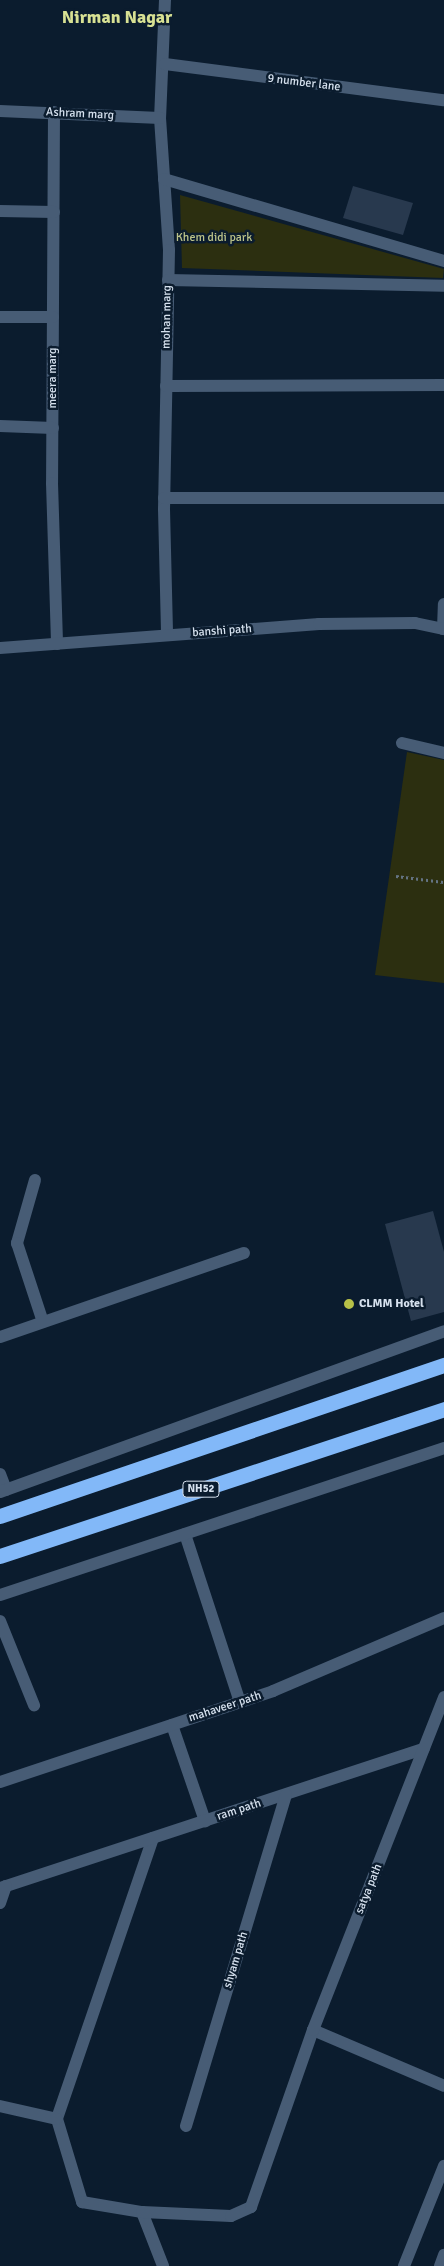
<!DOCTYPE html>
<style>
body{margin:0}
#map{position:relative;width:444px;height:2266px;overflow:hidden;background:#0b1c2e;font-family:Signika,sans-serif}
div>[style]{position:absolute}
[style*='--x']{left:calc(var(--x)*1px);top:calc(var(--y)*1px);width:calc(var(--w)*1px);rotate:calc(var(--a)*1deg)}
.green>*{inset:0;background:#2c2f10}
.building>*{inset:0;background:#28394e}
.path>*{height:3px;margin-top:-1.5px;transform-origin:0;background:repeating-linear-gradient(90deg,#647382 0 2.5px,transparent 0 5px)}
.minor>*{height:12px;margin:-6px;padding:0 6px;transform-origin:6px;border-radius:6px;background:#475c75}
.highway>*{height:15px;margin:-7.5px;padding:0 7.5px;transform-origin:7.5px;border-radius:7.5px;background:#82b8f8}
.dots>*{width:14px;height:14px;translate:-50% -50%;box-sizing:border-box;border:2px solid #0b1c2e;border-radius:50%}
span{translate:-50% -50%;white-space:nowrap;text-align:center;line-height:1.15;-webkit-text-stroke:5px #0b1c2e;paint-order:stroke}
.shield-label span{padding:1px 4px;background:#0b1c2e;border:1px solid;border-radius:4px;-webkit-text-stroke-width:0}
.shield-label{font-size:11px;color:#d6e1ee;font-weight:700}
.street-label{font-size:12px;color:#d6e1ee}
.park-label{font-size:12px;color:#bdc48a}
.poi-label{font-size:12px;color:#d6e1ee;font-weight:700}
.left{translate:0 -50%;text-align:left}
.district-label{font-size:18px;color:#d8e193;font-weight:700}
</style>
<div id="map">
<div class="green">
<i style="clip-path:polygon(180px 195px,444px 269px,443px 278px,182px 268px)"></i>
<i style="clip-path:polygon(407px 752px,444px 760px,444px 983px,375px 975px)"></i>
</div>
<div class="building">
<i style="clip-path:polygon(353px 186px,413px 203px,403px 235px,343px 218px)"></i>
<i style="clip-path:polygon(433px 1211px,444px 1252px,444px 1312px,411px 1321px,385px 1224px)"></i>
</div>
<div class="path">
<i style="--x:396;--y:876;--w:48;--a:7.1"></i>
</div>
<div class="minor">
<i style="--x:165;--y:0;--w:118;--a:92.4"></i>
<i style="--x:160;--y:118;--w:132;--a:86.1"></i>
<i style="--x:169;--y:250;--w:259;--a:91.1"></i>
<i style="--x:164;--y:509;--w:126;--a:88.6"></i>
<i style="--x:165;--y:64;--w:281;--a:7.4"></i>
<i style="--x:0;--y:111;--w:160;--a:2.5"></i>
<i style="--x:54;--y:112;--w:371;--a:90.3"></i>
<i style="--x:52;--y:483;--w:161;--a:88.2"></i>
<i style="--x:164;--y:179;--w:292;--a:16.3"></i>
<i style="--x:0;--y:211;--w:54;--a:1.1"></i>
<i style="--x:168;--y:280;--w:276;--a:1.2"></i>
<i style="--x:0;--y:317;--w:53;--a:0"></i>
<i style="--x:166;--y:386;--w:278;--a:-0.2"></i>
<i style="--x:0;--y:426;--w:53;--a:2.2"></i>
<i style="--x:164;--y:498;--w:280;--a:0"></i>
<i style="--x:443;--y:629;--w:25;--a:-88"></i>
<i style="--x:0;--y:648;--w:320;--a:-4.3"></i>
<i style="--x:319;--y:624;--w:96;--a:-0.6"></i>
<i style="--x:415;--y:623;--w:30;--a:12"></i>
<i style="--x:402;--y:743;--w:43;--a:13.4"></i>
<i style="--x:35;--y:1180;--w:66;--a:105.9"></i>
<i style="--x:17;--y:1243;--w:83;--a:71.8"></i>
<i style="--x:0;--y:1337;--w:258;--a:-19"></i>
<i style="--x:0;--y:1474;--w:17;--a:69"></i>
<i style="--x:0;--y:1492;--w:472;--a:-19.9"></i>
<i style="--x:185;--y:1534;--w:177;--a:71.9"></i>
<i style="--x:0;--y:1595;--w:468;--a:-18.3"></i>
<i style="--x:0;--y:1621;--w:91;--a:68"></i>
<i style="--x:172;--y:1725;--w:102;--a:71"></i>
<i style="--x:0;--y:1782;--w:288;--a:-18.4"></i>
<i style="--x:273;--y:1691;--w:186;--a:-23.1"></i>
<i style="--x:153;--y:1838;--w:297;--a:108.9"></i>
<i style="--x:57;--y:2119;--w:87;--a:73.2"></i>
<i style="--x:82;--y:2202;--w:61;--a:9.5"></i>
<i style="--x:142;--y:2212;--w:58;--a:68.7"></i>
<i style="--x:0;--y:1888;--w:446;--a:-18.2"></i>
<i style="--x:0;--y:1903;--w:18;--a:-71"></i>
<i style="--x:313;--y:2030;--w:142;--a:23.1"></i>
<i style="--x:0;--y:2106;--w:58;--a:12.8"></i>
<i style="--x:186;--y:2126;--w:346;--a:-73.2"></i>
<i style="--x:142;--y:2212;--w:89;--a:2.6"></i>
<i style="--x:231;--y:2216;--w:22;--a:-24"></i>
<i style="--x:251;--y:2207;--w:188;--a:-70.7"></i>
<i style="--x:313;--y:2030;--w:358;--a:-68.5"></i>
<i style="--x:404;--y:2266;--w:108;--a:-68.2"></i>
<i style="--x:440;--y:2266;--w:12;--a:-70"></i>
</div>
<div class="highway">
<i style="--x:0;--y:1516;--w:469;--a:-18.8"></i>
<i style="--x:0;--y:1556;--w:468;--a:-18.3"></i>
</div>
<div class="dots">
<i style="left:349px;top:1304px;background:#b7c148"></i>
</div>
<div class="shield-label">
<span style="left:201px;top:1489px">NH52</span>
</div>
<div class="street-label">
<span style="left:304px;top:83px;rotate:7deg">9 number lane</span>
<span style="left:80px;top:114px;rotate:3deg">Ashram marg</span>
<span style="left:167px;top:317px;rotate:-89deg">mohan marg</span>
<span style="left:53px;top:378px;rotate:-90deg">meera marg</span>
<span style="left:222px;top:631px;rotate:-4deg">banshi path</span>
<span style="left:225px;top:1707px;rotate:-18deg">mahaveer path</span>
<span style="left:239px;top:1810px;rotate:-18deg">ram path</span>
<span style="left:369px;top:1889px;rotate:-68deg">satya path</span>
<span style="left:236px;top:1960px;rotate:-73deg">shyam path</span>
</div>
<div class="park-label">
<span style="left:214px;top:238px">Khem didi park</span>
</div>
<div class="poi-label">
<span class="left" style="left:359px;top:1304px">CLMM Hotel</span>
</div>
<div class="district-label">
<span style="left:117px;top:17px">Nirman Nagar</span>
</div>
</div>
